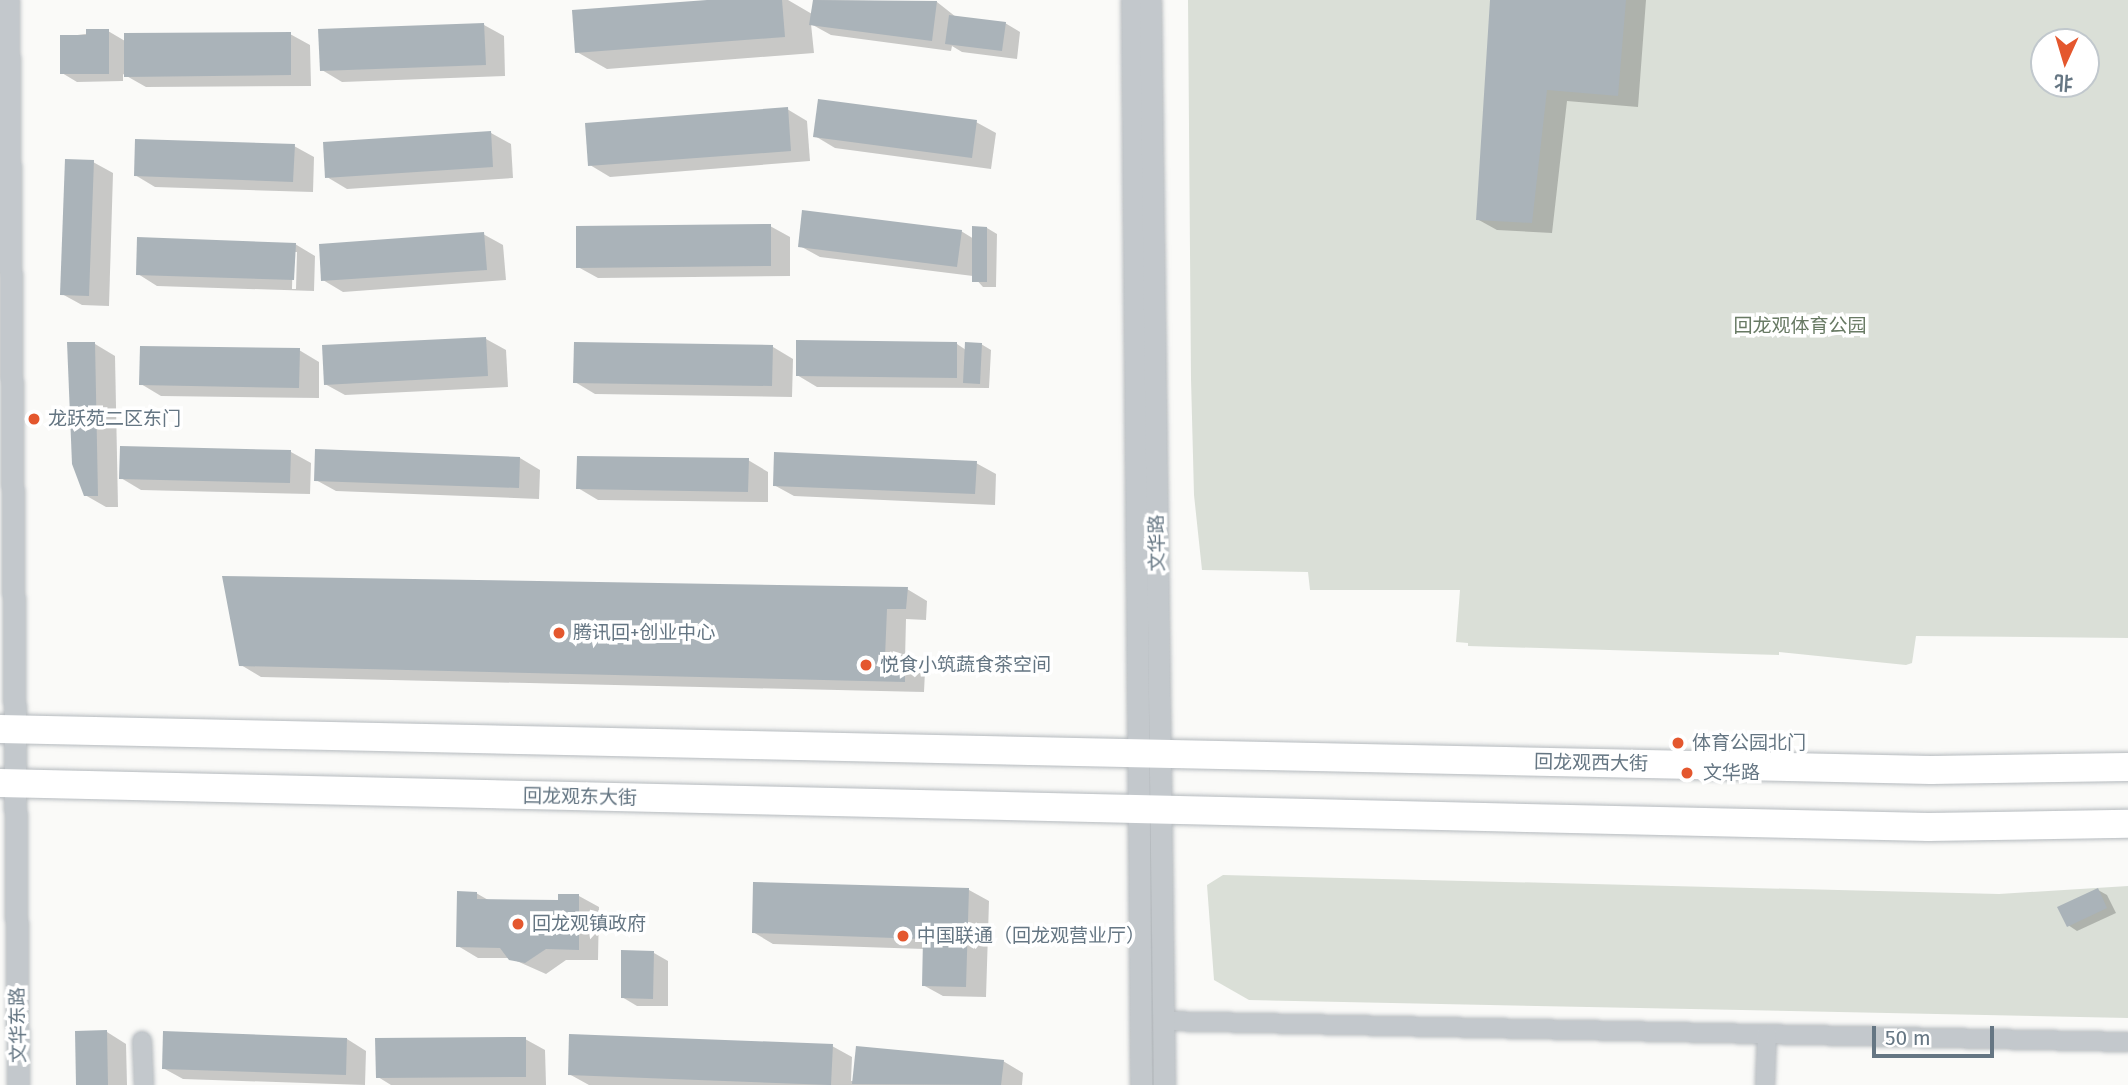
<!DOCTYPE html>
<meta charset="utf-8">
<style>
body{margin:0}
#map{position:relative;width:2128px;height:1085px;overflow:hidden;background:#fafaf8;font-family:"Fira Sans","Noto Sans SC",sans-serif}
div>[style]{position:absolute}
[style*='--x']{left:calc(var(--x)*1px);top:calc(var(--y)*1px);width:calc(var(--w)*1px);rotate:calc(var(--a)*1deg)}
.green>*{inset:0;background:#dadfd7}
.shadow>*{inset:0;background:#0003}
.building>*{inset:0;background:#aab3b9}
.roads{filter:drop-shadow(0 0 2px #b5babe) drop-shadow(0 0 2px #b5babe)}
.minor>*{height:18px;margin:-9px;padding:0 9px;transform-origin:9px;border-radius:9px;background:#c3c8cc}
.tertiary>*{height:21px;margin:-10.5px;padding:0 10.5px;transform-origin:10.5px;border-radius:10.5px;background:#c3c8cc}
.primary>*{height:28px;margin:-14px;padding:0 14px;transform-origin:14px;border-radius:14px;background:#fff}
.dots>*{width:19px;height:19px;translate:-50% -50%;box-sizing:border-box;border:4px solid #fff;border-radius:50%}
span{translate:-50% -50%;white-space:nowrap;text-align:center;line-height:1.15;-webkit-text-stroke:7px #fff;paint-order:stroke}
.park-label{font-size:19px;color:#687a64}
.poi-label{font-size:19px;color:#657683}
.left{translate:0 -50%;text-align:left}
.street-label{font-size:19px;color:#657683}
.north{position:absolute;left:2030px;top:28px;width:70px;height:70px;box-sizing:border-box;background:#fff;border:2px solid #c1c8cd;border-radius:50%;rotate:184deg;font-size:19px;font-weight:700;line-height:28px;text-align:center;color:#657683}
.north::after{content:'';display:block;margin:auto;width:24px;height:32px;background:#e4572e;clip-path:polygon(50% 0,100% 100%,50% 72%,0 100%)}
.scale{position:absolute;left:1872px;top:1026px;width:122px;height:32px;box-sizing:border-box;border:4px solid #657683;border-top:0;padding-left:9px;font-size:21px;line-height:24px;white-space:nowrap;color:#657683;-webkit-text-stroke:5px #fff;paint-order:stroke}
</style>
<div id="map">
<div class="green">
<i style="clip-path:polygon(evenodd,1188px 0,2128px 0,2128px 638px,1916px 636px,1912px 663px,1906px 665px,1779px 652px,1779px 655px,1468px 646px,1468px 643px,1456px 642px,1460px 590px,1310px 590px,1308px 572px,1202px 570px,1194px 495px,1191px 379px,1188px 0,2044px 42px,2086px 42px,2086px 84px,2044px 84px,2044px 42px)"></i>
<i style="clip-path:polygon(1223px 875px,1999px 894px,2128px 886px,2128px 1018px,1249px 1000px,1214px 980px,1207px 885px)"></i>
</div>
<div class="shadow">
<i style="clip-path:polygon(731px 0,788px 0,812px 14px,814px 0,937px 2px,956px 17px,1005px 23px,1020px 32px,1017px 59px,962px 52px,952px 46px,951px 51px,831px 35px,811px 24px,814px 53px,607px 69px,577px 52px)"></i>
<i style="clip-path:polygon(1492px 0,1646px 0,1638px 107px,1567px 101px,1552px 233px,1497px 230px,1477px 219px)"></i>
<i style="clip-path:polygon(484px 25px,504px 36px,505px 76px,342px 82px,322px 70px)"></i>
<i style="clip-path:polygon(108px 31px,125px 41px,290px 34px,310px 45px,311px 86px,146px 87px,123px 74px,123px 81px,77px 82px,62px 73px,62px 37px)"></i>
<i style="clip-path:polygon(787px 109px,807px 121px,810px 161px,610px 177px,590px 165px)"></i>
<i style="clip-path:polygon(976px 122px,996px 133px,991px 169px,835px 148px,815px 136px)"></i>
<i style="clip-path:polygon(491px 133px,511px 144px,513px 178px,347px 189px,327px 177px)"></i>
<i style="clip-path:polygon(294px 146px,314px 157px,313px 192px,155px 187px,135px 175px)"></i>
<i style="clip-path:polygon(93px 162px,113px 173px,109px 306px,82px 305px,62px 294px)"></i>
<i style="clip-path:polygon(770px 226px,790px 237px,790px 276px,598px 278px,578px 267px)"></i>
<i style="clip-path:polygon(987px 228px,997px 234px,996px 287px,983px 287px,973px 276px,820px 257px,800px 246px,961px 231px,974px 239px)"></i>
<i style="clip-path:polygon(483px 234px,503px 245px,506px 280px,343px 292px,323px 280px)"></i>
<i style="clip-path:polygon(evenodd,295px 244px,315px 256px,314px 291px,157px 286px,138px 274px,295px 244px,293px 252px,297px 252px,296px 289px,292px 289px,293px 252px)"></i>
<i style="clip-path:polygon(486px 339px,506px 350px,508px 387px,345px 395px,325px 384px)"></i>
<i style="clip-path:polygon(95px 344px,115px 356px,118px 507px,106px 507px,85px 495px)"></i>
<i style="clip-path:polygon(957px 344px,966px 350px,981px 344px,991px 350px,989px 388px,817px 387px,797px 375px)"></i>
<i style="clip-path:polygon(773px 347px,793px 359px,792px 397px,595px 394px,575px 382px)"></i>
<i style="clip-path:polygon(299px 350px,319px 362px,319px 398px,161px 396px,141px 384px)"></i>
<i style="clip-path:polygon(317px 451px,520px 458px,540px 470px,539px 499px,336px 491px,316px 480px)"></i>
<i style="clip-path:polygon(291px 452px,311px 463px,310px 494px,141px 490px,121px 478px)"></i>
<i style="clip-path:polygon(748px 460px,768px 472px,768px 502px,598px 500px,578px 488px)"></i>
<i style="clip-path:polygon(976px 463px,996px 474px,995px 505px,794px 496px,774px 485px)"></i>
<i style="clip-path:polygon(907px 589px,927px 601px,926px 620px,906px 619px,905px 660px,925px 671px,924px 692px,261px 677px,241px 665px)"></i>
<i style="clip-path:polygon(969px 890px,989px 901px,986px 997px,943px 996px,923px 985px,924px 949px,773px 944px,753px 932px)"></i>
<i style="clip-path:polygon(2098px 890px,2107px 895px,2116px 913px,2077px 931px,2068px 925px)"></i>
<i style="clip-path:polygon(476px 893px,490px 901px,560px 902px,579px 896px,599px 907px,598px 960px,566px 960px,546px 974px,510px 958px,478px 958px,458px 946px)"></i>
<i style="clip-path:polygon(654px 953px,668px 961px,668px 1006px,637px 1006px,622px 997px)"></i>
<i style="clip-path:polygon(107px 1032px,126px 1044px,127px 1085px,77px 1085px)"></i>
<i style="clip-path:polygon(347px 1039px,366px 1051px,365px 1085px,183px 1079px,163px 1068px)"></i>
<i style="clip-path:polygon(525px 1039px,545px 1050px,546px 1085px,391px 1085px,378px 1077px)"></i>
<i style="clip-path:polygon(832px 1046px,852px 1057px,851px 1081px,1003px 1061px,1023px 1073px,1022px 1085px,589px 1085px,569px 1074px)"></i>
</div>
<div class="building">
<i style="clip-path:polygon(707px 0,782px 0,785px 37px,575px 53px,572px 10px)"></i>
<i style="clip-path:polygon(813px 0,937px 1px,932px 41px,809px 25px)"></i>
<i style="clip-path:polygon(1490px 0,1626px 0,1618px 96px,1547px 90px,1532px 223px,1476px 220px)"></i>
<i style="clip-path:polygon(949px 15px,1006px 22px,1002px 51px,945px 44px)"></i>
<i style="clip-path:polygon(484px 23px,486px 65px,320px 71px,318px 29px)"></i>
<i style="clip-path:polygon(86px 29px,109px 29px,109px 74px,60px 74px,60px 35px,86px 35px)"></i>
<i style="clip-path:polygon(291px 32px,291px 75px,124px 77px,124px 33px)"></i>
<i style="clip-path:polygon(818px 99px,977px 120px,972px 158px,813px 137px)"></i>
<i style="clip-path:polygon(788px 107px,791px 151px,588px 166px,585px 123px)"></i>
<i style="clip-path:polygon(491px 131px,493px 167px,325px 178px,323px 142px)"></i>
<i style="clip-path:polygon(135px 139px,295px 144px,293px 182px,134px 176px)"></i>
<i style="clip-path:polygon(65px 159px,94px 160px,89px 296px,60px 295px)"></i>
<i style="clip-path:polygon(802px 210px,962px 230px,957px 267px,798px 247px)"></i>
<i style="clip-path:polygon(771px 224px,771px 266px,576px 268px,576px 226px)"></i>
<i style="clip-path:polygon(972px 226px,987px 227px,987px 282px,972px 282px)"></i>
<i style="clip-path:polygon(484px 232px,487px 270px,321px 281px,319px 244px)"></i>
<i style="clip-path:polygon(137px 237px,296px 243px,294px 280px,136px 275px)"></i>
<i style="clip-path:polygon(486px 337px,488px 376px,324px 385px,322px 345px)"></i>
<i style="clip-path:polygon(796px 340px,957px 342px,957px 378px,796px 376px)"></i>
<i style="clip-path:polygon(67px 342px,95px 342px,98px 496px,84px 496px,72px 464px)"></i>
<i style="clip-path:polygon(574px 342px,773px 345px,772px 386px,573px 383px)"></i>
<i style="clip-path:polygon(965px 342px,982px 343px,980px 384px,963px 383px)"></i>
<i style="clip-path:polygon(140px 346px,300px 348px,299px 388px,139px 385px)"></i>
<i style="clip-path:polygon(120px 446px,291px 450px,290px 483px,119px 479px)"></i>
<i style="clip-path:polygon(315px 449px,520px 457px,519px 488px,314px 481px)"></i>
<i style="clip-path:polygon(774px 452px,977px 461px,975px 494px,773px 486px)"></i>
<i style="clip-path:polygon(577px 456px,749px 458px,748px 492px,576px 489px)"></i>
<i style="clip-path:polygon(222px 576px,908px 587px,906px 609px,887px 609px,885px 657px,905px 658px,905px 682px,239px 666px)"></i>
<i style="clip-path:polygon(753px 882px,969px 888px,966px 987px,922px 986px,923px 939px,752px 933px)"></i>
<i style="clip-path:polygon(2098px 888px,2107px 908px,2067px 927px,2057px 907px)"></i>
<i style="clip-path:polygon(457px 891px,477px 892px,477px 899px,558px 900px,558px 894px,579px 894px,579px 950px,546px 949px,525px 963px,509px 960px,500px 948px,456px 947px)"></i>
<i style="clip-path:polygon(621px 950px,654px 951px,653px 999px,621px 998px)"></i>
<i style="clip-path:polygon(107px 1030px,108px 1085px,76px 1085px,75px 1031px)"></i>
<i style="clip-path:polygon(163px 1031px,347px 1038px,346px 1075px,162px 1069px)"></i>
<i style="clip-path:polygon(569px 1034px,833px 1044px,831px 1085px,568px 1075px)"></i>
<i style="clip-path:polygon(526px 1037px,526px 1077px,376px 1078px,375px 1038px)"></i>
<i style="clip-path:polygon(856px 1046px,1004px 1060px,1001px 1085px,852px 1084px)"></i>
</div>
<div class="roads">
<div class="minor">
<i style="--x:1163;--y:1021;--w:965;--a:1.25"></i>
<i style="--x:142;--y:1041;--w:44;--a:87.4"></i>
<i style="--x:1765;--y:1085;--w:51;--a:-87.8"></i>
</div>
<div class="tertiary">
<i style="--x:8;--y:0;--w:1085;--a:89.47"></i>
<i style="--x:1132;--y:0;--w:1085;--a:89.52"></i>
<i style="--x:1150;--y:0;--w:1085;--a:89.26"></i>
</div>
<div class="primary">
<i style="--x:0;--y:729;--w:1931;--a:1.22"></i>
<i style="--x:1931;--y:770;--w:197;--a:-0.9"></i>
<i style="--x:0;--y:783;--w:1929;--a:1.31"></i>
<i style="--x:1928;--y:827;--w:200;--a:-0.9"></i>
</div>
</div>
<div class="dots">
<i style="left:34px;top:419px;background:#e4572e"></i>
<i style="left:559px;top:633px;background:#e4572e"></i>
<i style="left:866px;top:665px;background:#e4572e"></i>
<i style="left:1678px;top:743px;background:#e4572e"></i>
<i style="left:1687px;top:773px;background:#e4572e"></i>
<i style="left:518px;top:924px;background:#e4572e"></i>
<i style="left:903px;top:936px;background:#e4572e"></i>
</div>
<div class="park-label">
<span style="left:1800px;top:326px">回龙观体育公园</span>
</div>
<div class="poi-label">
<span class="left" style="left:48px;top:419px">龙跃苑二区东门</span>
<span class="left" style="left:573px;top:633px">腾讯回+创业中心</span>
<span class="left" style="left:880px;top:665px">悦食小筑蔬食茶空间</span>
<span class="left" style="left:1692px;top:743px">体育公园北门</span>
<span class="left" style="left:1703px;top:773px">文华路</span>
<span class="left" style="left:532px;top:924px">回龙观镇政府</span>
<span class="left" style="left:917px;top:936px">中国联通（回龙观营业厅）</span>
</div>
<div class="street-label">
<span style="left:1157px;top:543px;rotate:-91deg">文华路</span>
<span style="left:1591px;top:763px;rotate:1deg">回龙观西大街</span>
<span style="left:580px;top:797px;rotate:1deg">回龙观东大街</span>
<span style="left:18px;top:1025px;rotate:-91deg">文华东路</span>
</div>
<div class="north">北</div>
<div class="scale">50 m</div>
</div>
